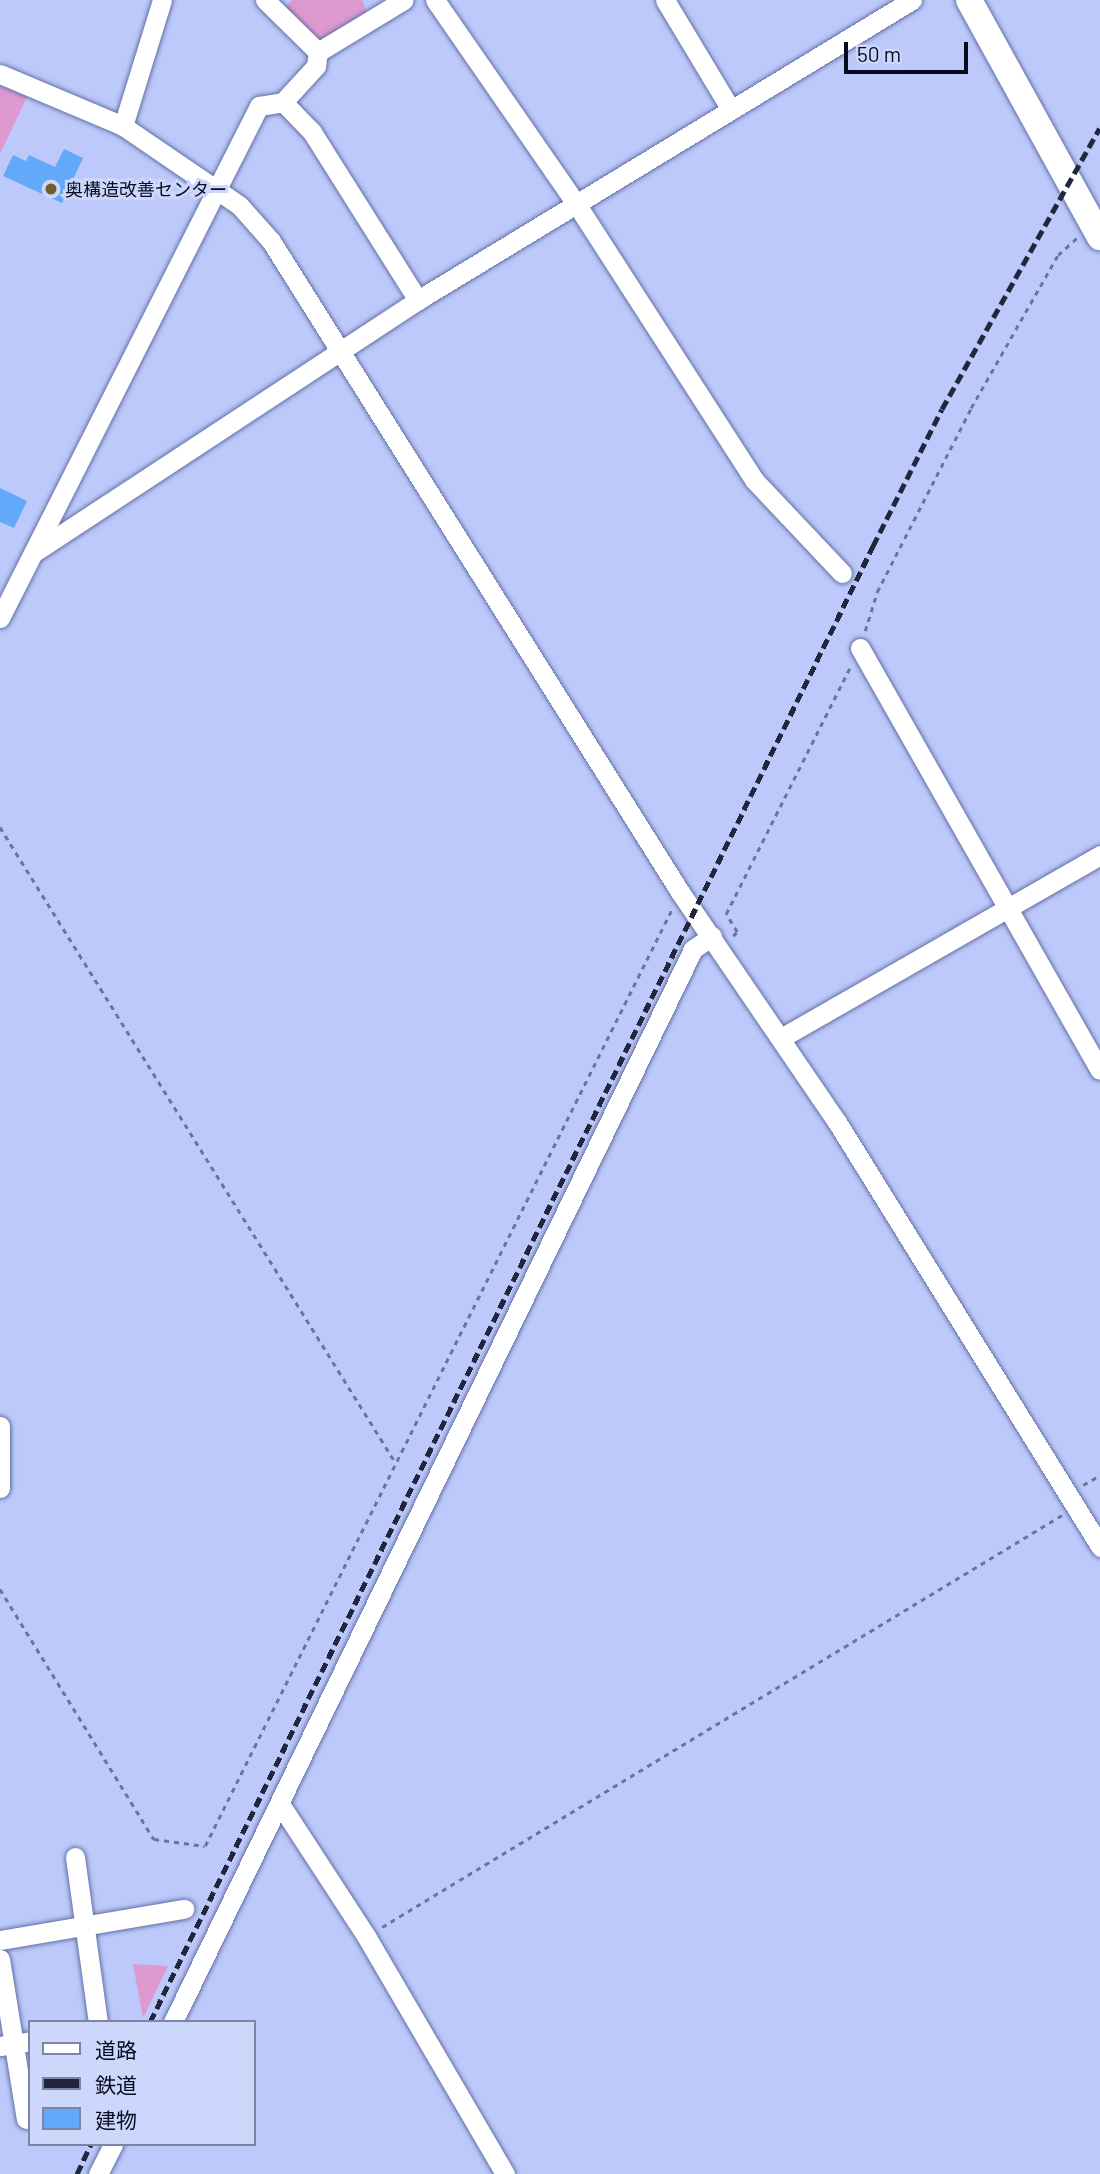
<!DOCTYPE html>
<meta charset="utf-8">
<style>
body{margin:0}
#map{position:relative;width:1100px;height:2174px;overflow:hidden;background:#bcc9fa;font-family:Barlow,"Noto Sans JP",sans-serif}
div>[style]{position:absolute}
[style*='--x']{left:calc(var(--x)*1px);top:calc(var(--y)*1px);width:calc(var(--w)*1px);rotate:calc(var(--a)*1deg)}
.green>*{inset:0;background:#de99d1}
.building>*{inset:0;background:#63a9f9}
.path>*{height:2.5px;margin-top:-1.25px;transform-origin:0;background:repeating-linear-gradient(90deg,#6b7499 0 5px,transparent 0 10px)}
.roads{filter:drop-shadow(0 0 2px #6370a7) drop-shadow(0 0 2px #6370a7)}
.minor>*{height:19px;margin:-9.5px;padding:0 9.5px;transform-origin:9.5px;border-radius:9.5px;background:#fff}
.major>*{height:26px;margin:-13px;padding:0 13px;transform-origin:13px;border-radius:13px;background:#fff}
.rail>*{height:5px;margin-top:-2.5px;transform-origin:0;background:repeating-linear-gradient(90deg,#21263e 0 10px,transparent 0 15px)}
.dots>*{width:19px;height:19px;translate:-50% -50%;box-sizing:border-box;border:4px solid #cdd7fc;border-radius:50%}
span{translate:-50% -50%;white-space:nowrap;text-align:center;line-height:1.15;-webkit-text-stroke:6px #cdd7fc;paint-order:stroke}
.poi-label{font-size:18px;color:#070b1f}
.left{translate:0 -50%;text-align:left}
.legend{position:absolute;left:28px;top:2020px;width:228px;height:126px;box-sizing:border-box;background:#cdd7fc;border:2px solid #7e85a4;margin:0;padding:9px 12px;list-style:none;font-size:21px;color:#070b1f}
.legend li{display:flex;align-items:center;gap:14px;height:35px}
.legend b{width:35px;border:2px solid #7e85a4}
.scale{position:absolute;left:844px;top:42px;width:124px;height:32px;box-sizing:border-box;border:4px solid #070b1f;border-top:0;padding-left:9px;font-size:21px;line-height:24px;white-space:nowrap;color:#070b1f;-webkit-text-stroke:5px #cdd7fc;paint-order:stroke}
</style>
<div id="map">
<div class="green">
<i style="clip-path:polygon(292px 0,362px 0,367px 12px,321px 44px,281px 11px)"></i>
<i style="clip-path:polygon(0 87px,28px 95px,0 154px)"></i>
<i style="clip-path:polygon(133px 1964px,168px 1966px,143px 2018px)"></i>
</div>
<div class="building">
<i style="clip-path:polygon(64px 149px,83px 158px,62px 203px,3px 176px,13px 155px,26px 161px,29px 155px,55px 167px)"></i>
<i style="clip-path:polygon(0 488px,27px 501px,14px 528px,0 522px)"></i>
</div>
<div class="path">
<i style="--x:865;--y:631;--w:41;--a:-72.9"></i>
<i style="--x:877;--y:592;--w:207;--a:-62.9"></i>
<i style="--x:971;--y:408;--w:176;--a:-60.4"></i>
<i style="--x:1058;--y:255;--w:25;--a:-42"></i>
<i style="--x:0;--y:827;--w:746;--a:58.1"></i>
<i style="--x:733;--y:936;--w:6;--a:-45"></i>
<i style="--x:737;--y:932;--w:21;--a:-121"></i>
<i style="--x:726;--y:914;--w:278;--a:-63.3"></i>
<i style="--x:1083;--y:1485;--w:20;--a:-30"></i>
<i style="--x:0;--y:1589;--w:294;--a:58.4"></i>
<i style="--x:154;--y:1839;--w:51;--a:7.8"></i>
<i style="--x:205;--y:1846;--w:1045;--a:-63.51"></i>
<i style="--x:382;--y:1927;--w:795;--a:-31.21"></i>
</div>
<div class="roads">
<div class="minor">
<i style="--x:265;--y:0;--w:74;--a:44.5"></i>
<i style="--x:435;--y:0;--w:249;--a:55.3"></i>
<i style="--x:577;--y:205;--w:327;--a:57.2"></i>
<i style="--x:754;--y:480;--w:128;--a:46.6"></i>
<i style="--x:665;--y:0;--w:128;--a:59"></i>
<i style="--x:0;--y:74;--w:134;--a:22.9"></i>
<i style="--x:123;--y:126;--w:140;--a:34.3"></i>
<i style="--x:239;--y:205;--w:48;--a:48.4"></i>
<i style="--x:271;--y:241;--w:769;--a:57.86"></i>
<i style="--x:680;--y:892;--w:278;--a:55.7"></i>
<i style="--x:837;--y:1122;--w:500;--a:58.2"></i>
<i style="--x:283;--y:102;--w:42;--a:46"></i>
<i style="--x:312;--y:132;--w:199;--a:57.8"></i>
<i style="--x:123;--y:126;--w:132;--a:-72.8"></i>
<i style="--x:33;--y:553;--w:461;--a:-33.3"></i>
<i style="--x:418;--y:300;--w:578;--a:-31.27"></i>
<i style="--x:0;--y:618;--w:574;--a:-63.17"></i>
<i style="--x:259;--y:106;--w:24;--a:-9"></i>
<i style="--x:283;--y:102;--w:49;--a:-47.5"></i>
<i style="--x:316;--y:66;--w:14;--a:-82"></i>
<i style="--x:318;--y:52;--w:100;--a:-31.2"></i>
<i style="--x:860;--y:648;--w:485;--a:60.4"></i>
<i style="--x:781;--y:1038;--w:368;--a:-29.8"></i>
<i style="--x:0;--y:1426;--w:62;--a:90"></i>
<i style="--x:280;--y:1804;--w:158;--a:56.9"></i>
<i style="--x:366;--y:1936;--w:276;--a:59.7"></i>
<i style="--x:75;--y:1857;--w:167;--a:82.1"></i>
<i style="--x:0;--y:1940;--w:187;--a:-9.6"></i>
<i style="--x:0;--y:1959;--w:162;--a:80.8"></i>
<i style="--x:173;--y:2022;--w:1192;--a:-64.14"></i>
<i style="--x:693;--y:949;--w:23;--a:-34"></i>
<i style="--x:0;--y:2046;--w:30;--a:-9"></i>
<i style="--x:98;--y:2174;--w:34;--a:-63"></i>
</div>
<div class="major">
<i style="--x:969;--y:0;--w:271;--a:61.1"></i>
</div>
</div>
<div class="rail">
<i style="--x:150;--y:2022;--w:1644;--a:-63.9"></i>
<i style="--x:873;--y:546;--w:153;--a:-63.3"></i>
<i style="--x:942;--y:409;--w:322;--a:-60.7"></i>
<i style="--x:77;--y:2174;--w:33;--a:-65"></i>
</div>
<div class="dots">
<i style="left:51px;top:189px;background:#6e5f2c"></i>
</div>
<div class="poi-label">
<span class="left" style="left:65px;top:189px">奥構造改善センター</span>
</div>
<ul class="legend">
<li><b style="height:9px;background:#fff"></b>道路</li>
<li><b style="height:9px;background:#21263e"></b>鉄道</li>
<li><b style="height:19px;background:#63a9f9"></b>建物</li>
</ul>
<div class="scale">50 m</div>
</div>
